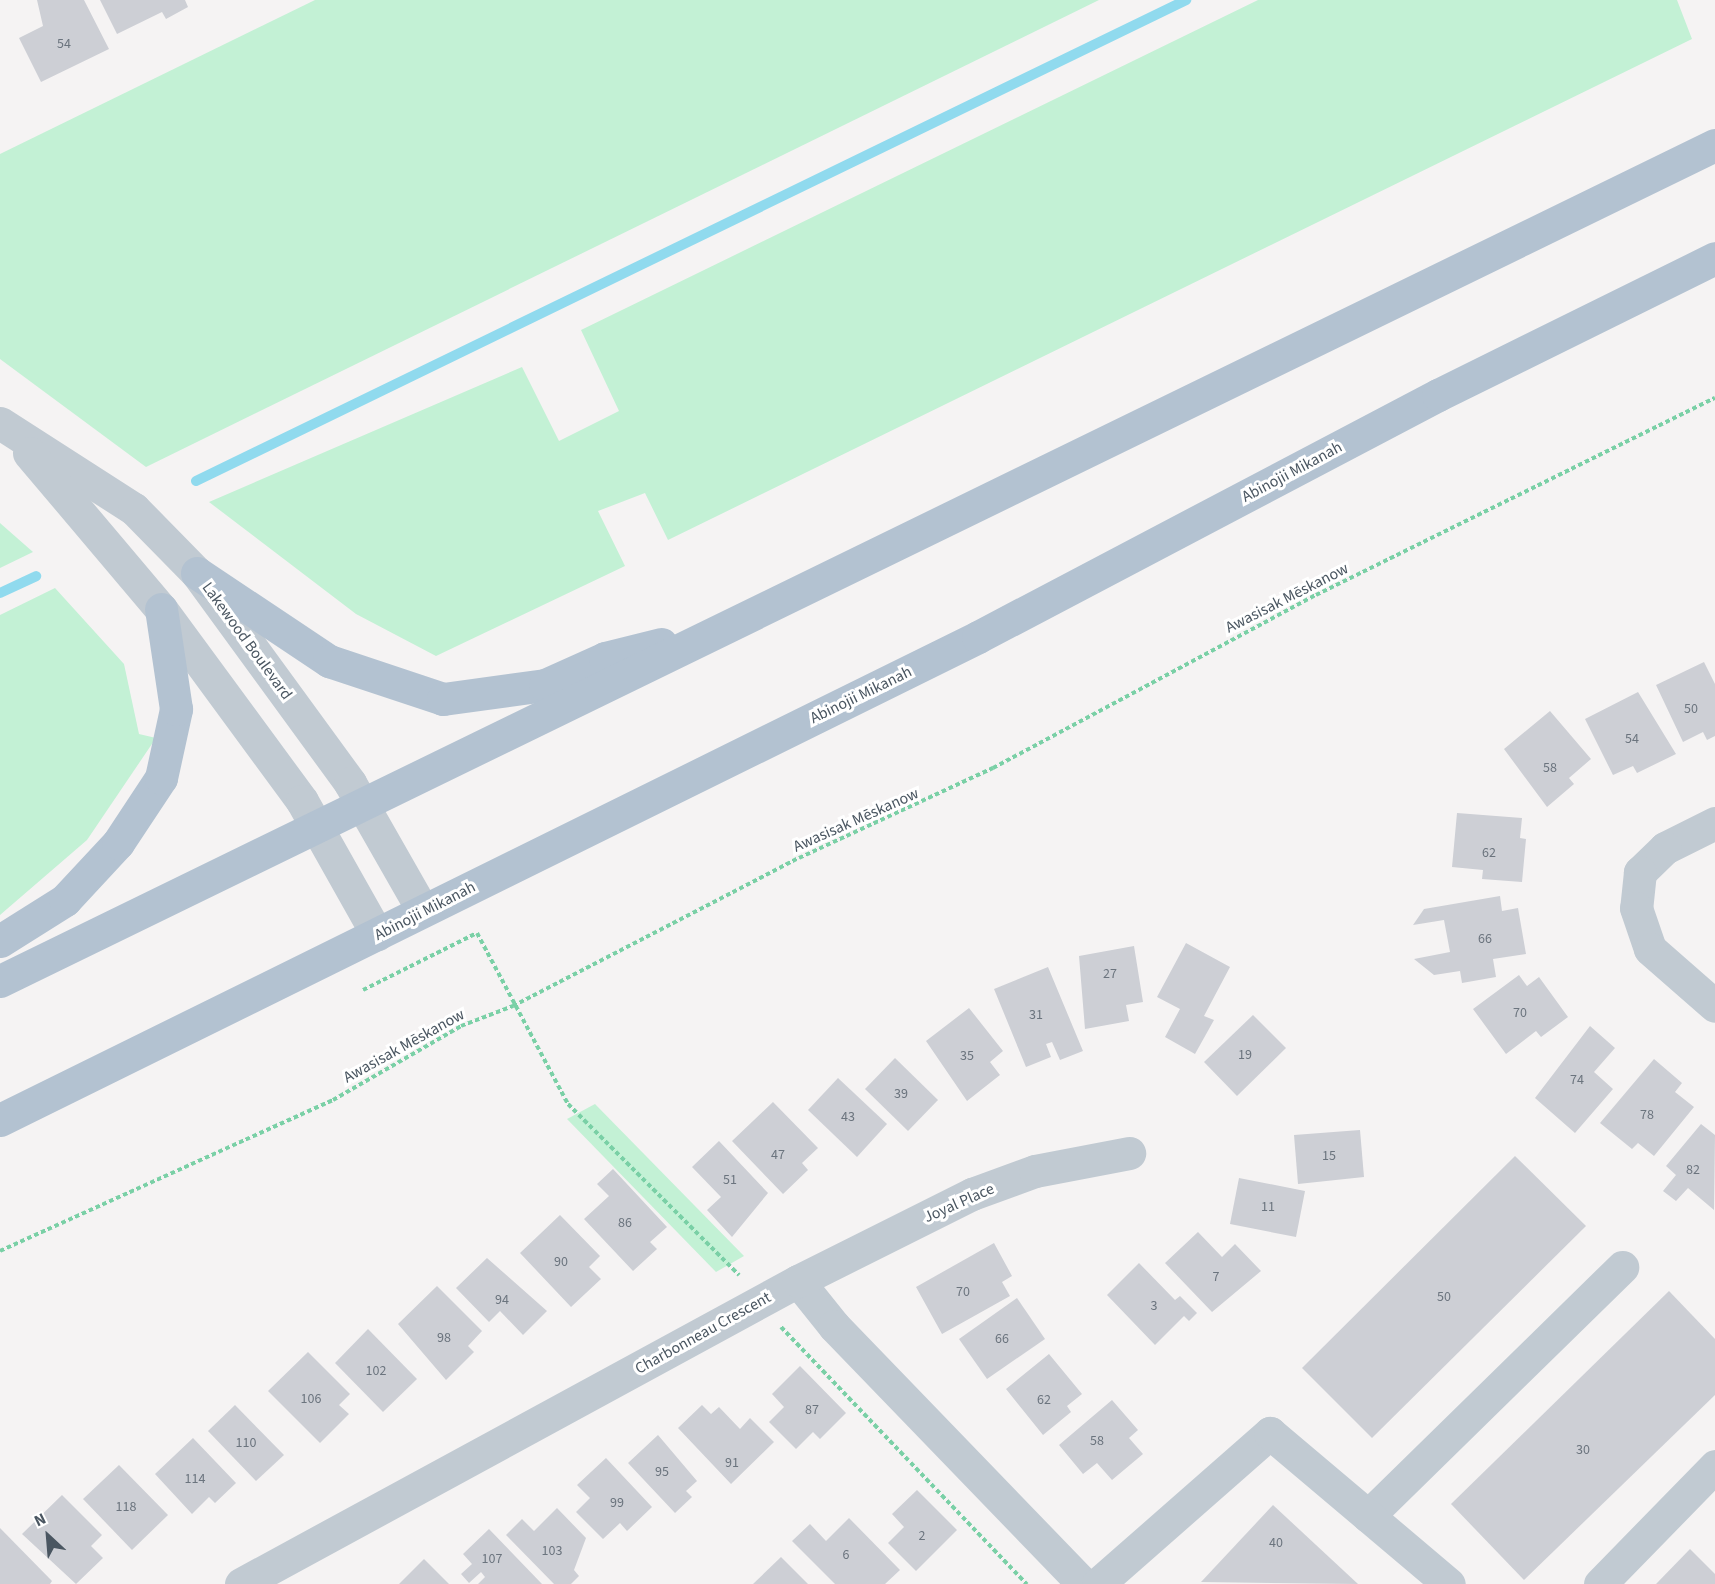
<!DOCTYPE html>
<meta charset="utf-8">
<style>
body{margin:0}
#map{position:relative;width:1715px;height:1584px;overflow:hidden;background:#f5f3f3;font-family:"Source Sans 3",sans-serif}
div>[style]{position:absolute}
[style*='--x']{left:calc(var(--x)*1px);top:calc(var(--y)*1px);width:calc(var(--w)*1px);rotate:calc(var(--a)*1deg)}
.green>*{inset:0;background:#c3f1d5}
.stream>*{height:10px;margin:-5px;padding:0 5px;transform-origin:5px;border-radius:5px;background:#90daee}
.building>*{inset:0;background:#cdcfd5}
.path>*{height:4px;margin-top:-2px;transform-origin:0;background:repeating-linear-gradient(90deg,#7ad0a6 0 4.5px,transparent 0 7.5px)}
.minor>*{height:33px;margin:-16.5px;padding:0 16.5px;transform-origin:16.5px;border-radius:16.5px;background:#c1cad2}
.major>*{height:33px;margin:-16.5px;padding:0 16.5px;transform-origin:16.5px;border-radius:16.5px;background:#b3c2d1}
span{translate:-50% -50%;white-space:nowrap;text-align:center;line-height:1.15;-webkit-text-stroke:6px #fff;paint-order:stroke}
.number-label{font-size:14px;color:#6b747e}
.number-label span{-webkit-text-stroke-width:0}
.street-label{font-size:16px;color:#4a5661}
.north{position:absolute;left:18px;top:1506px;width:60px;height:60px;-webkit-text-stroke:4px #fff;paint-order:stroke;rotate:334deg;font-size:16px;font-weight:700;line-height:24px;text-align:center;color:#4a5661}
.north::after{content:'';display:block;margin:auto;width:21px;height:27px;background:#4a5661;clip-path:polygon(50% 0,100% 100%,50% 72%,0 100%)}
</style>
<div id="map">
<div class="green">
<i style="clip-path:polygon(315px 0,1099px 0,146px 467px,0 359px,0 154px)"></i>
<i style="clip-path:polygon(1258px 0,1677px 0,1692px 39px,668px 540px,645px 493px,598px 511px,625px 566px,436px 656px,356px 614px,209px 502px,522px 367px,559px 441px,619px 411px,581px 330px)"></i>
<i style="clip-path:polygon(0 523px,33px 552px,0 568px)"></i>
<i style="clip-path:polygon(55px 588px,124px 664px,139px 734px,156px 738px,87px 840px,0 915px,0 615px)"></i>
<i style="clip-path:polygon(595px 1104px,744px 1256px,716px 1272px,567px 1119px)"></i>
</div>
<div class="stream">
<i style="--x:196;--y:481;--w:1101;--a:-25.91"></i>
<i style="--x:0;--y:593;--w:40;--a:-25"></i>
</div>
<div class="building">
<i style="clip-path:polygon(37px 0,84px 0,109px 49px,41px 82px,19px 38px,43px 26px)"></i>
<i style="clip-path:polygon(100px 0,185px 0,188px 7px,166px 19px,162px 12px,117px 34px)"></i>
<i style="clip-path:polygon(1704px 662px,1715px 684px,1715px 736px,1707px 740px,1703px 732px,1683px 742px,1656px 685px)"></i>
<i style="clip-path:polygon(1638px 692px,1676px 754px,1637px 773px,1633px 766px,1613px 775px,1585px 719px)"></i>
<i style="clip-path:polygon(1550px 711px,1591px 759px,1569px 778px,1574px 784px,1547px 807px,1504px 749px)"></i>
<i style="clip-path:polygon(1457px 813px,1522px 818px,1520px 838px,1526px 839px,1522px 882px,1482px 879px,1483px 870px,1452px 867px)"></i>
<i style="clip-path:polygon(1500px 896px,1502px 911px,1518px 908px,1526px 954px,1493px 959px,1496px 977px,1462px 983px,1460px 971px,1434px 975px,1414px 959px,1450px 952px,1444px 920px,1413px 925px,1424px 909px)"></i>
<i style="clip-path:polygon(1186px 943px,1230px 967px,1204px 1016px,1214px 1020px,1195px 1054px,1165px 1037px,1180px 1009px,1157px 997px)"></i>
<i style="clip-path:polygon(1134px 946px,1143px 1002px,1126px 1005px,1129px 1021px,1085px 1029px,1079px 956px)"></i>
<i style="clip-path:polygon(1048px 967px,1083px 1051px,1060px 1060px,1052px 1042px,1046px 1044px,1051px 1057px,1026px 1067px,994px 989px)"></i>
<i style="clip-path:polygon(1519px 975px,1527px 986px,1539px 977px,1568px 1017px,1541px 1037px,1536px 1031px,1506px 1054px,1473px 1009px)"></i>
<i style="clip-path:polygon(969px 1008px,1003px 1051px,990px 1062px,1000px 1075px,967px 1101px,926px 1041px)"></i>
<i style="clip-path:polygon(1253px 1015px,1286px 1048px,1237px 1096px,1204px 1062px)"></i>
<i style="clip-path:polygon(1590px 1026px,1615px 1048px,1594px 1072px,1613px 1089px,1575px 1133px,1535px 1098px)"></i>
<i style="clip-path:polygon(895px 1058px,938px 1100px,908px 1131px,865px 1089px)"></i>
<i style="clip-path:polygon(1654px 1059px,1682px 1083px,1675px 1092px,1694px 1107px,1654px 1156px,1638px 1143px,1632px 1149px,1600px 1123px)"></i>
<i style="clip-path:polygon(838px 1078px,887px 1124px,857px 1157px,808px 1110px)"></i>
<i style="clip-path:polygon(773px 1102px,818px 1148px,802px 1163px,808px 1170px,783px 1194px,732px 1141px)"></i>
<i style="clip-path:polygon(1701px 1124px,1715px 1135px,1714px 1210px,1688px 1188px,1676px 1201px,1663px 1191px,1676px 1175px,1666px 1166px)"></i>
<i style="clip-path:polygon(1360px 1130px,1364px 1177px,1298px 1184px,1294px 1135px)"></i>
<i style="clip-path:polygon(719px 1141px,768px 1193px,732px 1237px,707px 1210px,721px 1197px,692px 1167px)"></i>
<i style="clip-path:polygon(1515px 1156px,1586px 1226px,1372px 1438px,1302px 1368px)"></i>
<i style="clip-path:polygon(613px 1169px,667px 1227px,650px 1242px,657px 1249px,633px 1271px,584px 1219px,609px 1196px,597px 1184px)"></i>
<i style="clip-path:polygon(1239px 1178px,1305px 1191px,1296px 1237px,1230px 1224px)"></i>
<i style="clip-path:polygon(560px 1215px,600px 1256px,589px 1267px,601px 1279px,571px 1307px,520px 1253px)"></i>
<i style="clip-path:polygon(1198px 1232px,1222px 1257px,1235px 1244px,1261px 1271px,1212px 1312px,1165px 1263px)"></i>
<i style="clip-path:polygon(994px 1243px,1012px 1276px,1002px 1282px,1010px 1296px,942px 1334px,916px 1287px)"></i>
<i style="clip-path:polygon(487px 1258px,547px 1311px,523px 1335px,500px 1311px,489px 1322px,456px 1288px)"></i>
<i style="clip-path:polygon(1139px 1263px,1175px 1300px,1180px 1296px,1197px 1313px,1189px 1321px,1184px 1316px,1155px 1345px,1107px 1295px)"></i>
<i style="clip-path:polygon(437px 1286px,482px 1331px,468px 1346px,474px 1352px,446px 1380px,398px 1324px)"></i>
<i style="clip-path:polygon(1669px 1291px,1715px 1339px,1715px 1395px,1524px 1580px,1451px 1504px)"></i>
<i style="clip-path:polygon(1017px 1298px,1045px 1339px,987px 1379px,959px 1339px)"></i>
<i style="clip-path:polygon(368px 1329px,417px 1379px,383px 1412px,335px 1363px)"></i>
<i style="clip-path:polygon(308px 1352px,350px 1394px,339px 1405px,349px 1414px,320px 1443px,268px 1391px)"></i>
<i style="clip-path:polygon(1049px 1354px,1082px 1394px,1067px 1406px,1071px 1412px,1043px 1435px,1006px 1389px)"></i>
<i style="clip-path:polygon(800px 1366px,846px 1413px,820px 1439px,813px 1432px,796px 1449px,769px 1422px,784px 1407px,772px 1394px)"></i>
<i style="clip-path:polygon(1112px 1400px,1138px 1430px,1129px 1438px,1143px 1454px,1112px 1480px,1097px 1463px,1083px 1474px,1059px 1445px)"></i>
<i style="clip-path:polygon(235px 1405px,284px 1455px,256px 1481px,208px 1431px)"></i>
<i style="clip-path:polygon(702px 1405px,711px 1414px,719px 1407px,740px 1429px,750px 1418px,774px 1442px,731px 1484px,678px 1428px)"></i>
<i style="clip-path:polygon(658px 1435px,697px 1481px,686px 1491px,692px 1497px,675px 1513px,628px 1463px)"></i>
<i style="clip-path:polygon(193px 1438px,236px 1483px,215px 1503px,209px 1497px,192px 1514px,155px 1474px)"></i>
<i style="clip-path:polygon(606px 1458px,652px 1507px,627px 1531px,620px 1523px,603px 1539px,576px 1512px,590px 1498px,577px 1485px)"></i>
<i style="clip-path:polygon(119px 1465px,168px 1515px,132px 1550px,83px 1499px)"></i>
<i style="clip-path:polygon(917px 1490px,957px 1530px,916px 1571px,888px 1543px,904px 1527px,892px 1514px)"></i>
<i style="clip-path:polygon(62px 1495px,102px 1535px,91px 1546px,103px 1558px,76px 1584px,22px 1534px)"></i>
<i style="clip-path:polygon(1273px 1505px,1358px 1584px,1201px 1582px)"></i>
<i style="clip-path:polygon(557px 1508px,586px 1538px,574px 1570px,579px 1576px,571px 1584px,554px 1584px,506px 1535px,522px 1519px,534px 1531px)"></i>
<i style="clip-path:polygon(849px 1518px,900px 1570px,885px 1584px,835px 1584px,792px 1541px,810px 1524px,826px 1541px)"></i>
<i style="clip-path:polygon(0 1528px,52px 1581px,50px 1584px,0 1584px)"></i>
<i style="clip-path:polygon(489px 1529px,542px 1584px,478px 1584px,485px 1577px,481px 1572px,469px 1583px,461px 1574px,472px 1564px,463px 1554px)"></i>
<i style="clip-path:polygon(1690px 1549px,1715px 1574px,1715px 1584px,1656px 1584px)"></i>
<i style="clip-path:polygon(781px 1557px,808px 1584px,753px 1584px)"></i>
<i style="clip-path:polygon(424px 1559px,449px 1584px,399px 1584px)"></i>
</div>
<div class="path">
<i style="--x:363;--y:990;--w:127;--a:-26.6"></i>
<i style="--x:477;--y:933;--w:194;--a:62"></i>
<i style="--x:568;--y:1104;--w:242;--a:45"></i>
<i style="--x:0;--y:1251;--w:366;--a:-24.4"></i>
<i style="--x:333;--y:1100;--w:148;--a:-30"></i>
<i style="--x:461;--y:1026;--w:56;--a:-21"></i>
<i style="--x:513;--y:1006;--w:322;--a:-27.4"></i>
<i style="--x:799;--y:858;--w:214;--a:-24.9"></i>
<i style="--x:993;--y:768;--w:366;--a:-28.2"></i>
<i style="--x:1316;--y:595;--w:445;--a:-26.3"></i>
<i style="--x:781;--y:1327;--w:356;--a:46.3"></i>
</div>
<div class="minor">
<i style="--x:0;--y:423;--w:159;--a:32.7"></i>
<i style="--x:134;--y:509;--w:90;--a:45.5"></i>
<i style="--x:197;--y:573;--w:260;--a:53.9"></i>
<i style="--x:350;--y:783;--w:147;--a:60.3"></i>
<i style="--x:29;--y:453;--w:204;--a:49.8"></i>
<i style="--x:161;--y:609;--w:238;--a:53.7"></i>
<i style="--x:302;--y:801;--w:153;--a:60.6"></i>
<i style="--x:1715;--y:823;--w:56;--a:153.4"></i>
<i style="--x:1665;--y:848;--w:35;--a:136"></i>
<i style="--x:1640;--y:872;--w:36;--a:96"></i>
<i style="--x:1636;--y:908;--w:43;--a:71.1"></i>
<i style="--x:1650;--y:949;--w:86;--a:41.2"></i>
<i style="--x:798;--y:1281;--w:58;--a:51.3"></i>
<i style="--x:834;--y:1326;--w:359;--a:46"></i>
<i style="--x:1368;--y:1516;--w:356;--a:-44.4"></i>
<i style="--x:241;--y:1584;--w:634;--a:-28.55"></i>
<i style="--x:798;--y:1281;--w:195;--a:-26.6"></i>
<i style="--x:972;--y:1194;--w:67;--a:-20.1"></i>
<i style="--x:1035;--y:1171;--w:96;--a:-10.8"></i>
<i style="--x:1098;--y:1584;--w:229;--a:-41.3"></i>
<i style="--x:1270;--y:1433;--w:234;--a:40.2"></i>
<i style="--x:1600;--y:1584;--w:165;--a:-45.7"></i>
</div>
<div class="major">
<i style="--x:197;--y:573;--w:159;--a:33.7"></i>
<i style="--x:329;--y:661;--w:120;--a:18.4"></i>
<i style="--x:443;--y:699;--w:103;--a:-7.8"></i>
<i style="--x:545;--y:685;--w:66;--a:-24.2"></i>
<i style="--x:605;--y:658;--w:58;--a:-14"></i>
<i style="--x:0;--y:941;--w:77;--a:-32.2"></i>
<i style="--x:65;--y:900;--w:78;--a:-47.1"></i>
<i style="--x:118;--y:843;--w:78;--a:-56.5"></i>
<i style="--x:161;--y:778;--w:71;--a:-77.7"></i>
<i style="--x:176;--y:709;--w:101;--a:-98.5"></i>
<i style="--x:0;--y:981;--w:1908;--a:-25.99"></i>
<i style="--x:0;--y:1120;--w:1091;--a:-26.28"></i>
<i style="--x:978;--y:637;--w:520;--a:-27.75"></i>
<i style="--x:1438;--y:395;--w:309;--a:-26.3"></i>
</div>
<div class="number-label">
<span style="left:64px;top:44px">54</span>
<span style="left:1691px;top:709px">50</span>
<span style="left:1632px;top:739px">54</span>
<span style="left:1550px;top:768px">58</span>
<span style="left:1489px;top:853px">62</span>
<span style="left:1485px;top:939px">66</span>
<span style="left:1110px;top:974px">27</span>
<span style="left:1520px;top:1013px">70</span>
<span style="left:1036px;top:1015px">31</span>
<span style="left:1245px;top:1055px">19</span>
<span style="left:967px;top:1056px">35</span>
<span style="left:1577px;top:1080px">74</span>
<span style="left:901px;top:1094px">39</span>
<span style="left:1647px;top:1115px">78</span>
<span style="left:848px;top:1117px">43</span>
<span style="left:778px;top:1155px">47</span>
<span style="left:1329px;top:1156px">15</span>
<span style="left:1693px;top:1170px">82</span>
<span style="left:730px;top:1180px">51</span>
<span style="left:1268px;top:1207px">11</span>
<span style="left:625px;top:1223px">86</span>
<span style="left:561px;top:1262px">90</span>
<span style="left:1216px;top:1277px">7</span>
<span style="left:963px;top:1292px">70</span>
<span style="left:1444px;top:1297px">50</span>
<span style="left:502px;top:1300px">94</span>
<span style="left:1154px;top:1306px">3</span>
<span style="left:444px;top:1338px">98</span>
<span style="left:1002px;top:1339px">66</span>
<span style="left:376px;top:1371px">102</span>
<span style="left:311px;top:1399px">106</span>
<span style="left:1044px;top:1400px">62</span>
<span style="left:812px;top:1410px">87</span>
<span style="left:1097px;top:1441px">58</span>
<span style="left:246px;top:1443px">110</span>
<span style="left:1583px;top:1450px">30</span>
<span style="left:732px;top:1463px">91</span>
<span style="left:662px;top:1472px">95</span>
<span style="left:195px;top:1479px">114</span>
<span style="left:617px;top:1503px">99</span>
<span style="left:126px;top:1507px">118</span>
<span style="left:922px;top:1536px">2</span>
<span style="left:1276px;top:1543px">40</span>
<span style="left:552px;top:1551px">103</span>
<span style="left:846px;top:1555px">6</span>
<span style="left:492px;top:1559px">107</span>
</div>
<div class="street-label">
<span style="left:1292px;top:472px;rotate:-28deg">Abinojii Mikanah</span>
<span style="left:1287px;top:598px;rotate:-27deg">Awasisak Mēskanow</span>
<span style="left:247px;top:641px;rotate:54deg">Lakewood Boulevard</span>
<span style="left:861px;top:695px;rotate:-26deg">Abinojii Mikanah</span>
<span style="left:856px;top:820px;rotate:-24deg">Awasisak Mēskanow</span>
<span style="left:425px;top:911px;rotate:-27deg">Abinojii Mikanah</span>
<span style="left:404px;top:1046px;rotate:-29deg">Awasisak Mēskanow</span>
<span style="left:959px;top:1203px;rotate:-24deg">Joyal Place</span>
<span style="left:703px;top:1333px;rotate:-29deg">Charbonneau Crescent</span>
</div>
<div class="north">N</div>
</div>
